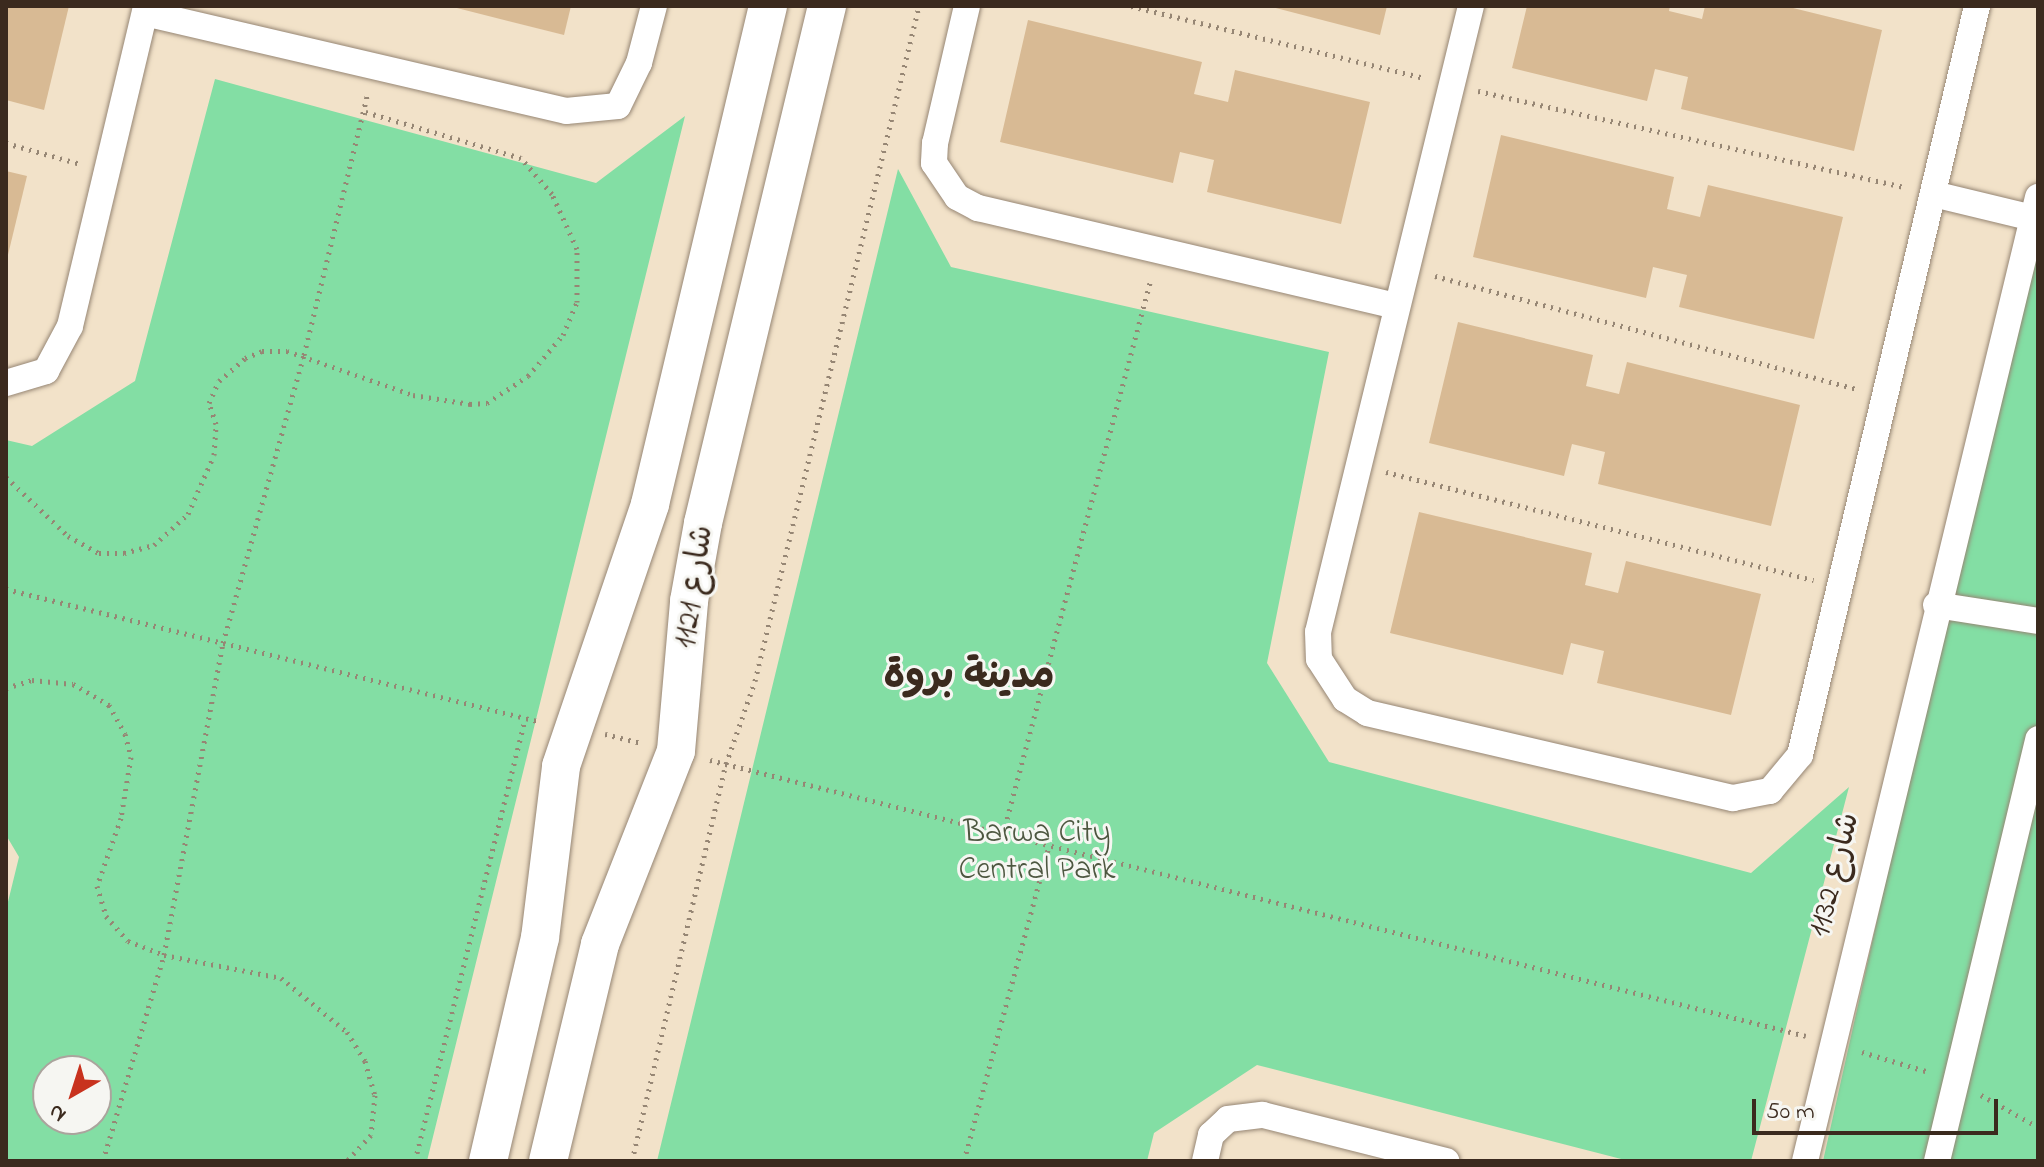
<!DOCTYPE html>
<meta charset="utf-8">
<style>
body{margin:0}
#map{position:relative;width:2044px;height:1167px;overflow:hidden;background:#f2e2c9;font-family:"Indie Flower","Playpen Sans Arabic",sans-serif}
div>[style]{position:absolute}
[style*='--x']{left:calc(var(--x)*1px);top:calc(var(--y)*1px);width:calc(var(--w)*1px);rotate:calc(var(--a)*1deg)}
.green>*{inset:0;background:#83dea4}
.building>*{inset:0;background:#d8ba94}
.path>*{height:5px;margin-top:-2.5px;transform-origin:0;background:repeating-linear-gradient(90deg,#968674 0 2px,transparent 0 8px)}
.roads{filter:drop-shadow(0 0 2px #968674) drop-shadow(0 0 2px #968674)}
.street>*{height:26px;margin:-13px;padding:0 13px;transform-origin:13px;border-radius:13px;background:#fff}
.secondary>*{height:38px;margin:-19px;padding:0 19px;transform-origin:19px;border-radius:19px;background:#fff}
span{translate:-50% -50%;white-space:nowrap;text-align:center;line-height:1.15;-webkit-text-stroke:6px #f6f6f2;paint-order:stroke}
.street-label{font-size:32px;color:#3b2a1e}
.park-label{font-size:32px;color:#4d5740}
.district-label{font-size:40px;color:#3b2a1e;font-weight:700}
.frame{position:absolute;inset:0;border:8px solid #3b2a1e;pointer-events:none}
.north{position:absolute;left:32px;top:1055px;width:80px;height:80px;box-sizing:border-box;background:#f6f6f2;border:2px solid #aba49d;border-radius:50%;rotate:219deg;font-size:22px;font-weight:700;line-height:32px;text-align:center;color:#3b2a1e}
.north::after{content:'';display:block;margin:auto;width:28px;height:36px;background:#c8321e;clip-path:polygon(50% 0,100% 100%,50% 72%,0 100%)}
.scale{position:absolute;left:1752px;top:1099px;width:246px;height:36px;box-sizing:border-box;border:4px solid #3b2a1e;border-top:0;padding-left:10px;font-size:24px;line-height:28px;white-space:nowrap;color:#3b2a1e;-webkit-text-stroke:6px #f6f6f2;paint-order:stroke}
</style>
<div id="map">
<div class="green">
<i style="clip-path:polygon(evenodd,215px 79px,596px 183px,685px 116px,427px 1161px,6px 1159px,6px 910px,19px 857px,6px 835px,6px 440px,32px 446px,135px 381px,215px 79px,48px 1071px,96px 1071px,96px 1119px,48px 1119px,48px 1071px)"></i>
<i style="clip-path:polygon(898px 169px,951px 267px,1329px 352px,1267px 663px,1329px 762px,1751px 873px,1849px 787px,1751px 1161px,1629px 1161px,1257px 1065px,1154px 1133px,1147px 1161px,657px 1161px)"></i>
<i style="clip-path:polygon(2038px 203px,2038px 1161px,1823px 1161px)"></i>
</div>
<div class="building">
<i style="clip-path:polygon(6px 6px,69px 6px,44px 110px,6px 100px)"></i>
<i style="clip-path:polygon(449px 6px,571px 6px,564px 35px)"></i>
<i style="clip-path:polygon(1268px 6px,1387px 6px,1380px 35px)"></i>
<i style="clip-path:polygon(1527px 6px,1670px 6px,1669px 11px,1702px 19px,1705px 6px,1785px 6px,1882px 30px,1854px 151px,1681px 109px,1688px 77px,1655px 69px,1647px 101px,1512px 68px)"></i>
<i style="clip-path:polygon(1028px 20px,1202px 62px,1194px 94px,1228px 102px,1235px 70px,1370px 102px,1341px 224px,1207px 192px,1214px 160px,1180px 152px,1173px 183px,1000px 142px)"></i>
<i style="clip-path:polygon(1501px 135px,1674px 177px,1667px 209px,1700px 217px,1708px 185px,1843px 217px,1814px 339px,1679px 307px,1687px 275px,1653px 267px,1646px 298px,1473px 257px)"></i>
<i style="clip-path:polygon(6px 171px,27px 176px,7px 259px,6px 259px)"></i>
<i style="clip-path:polygon(1458px 322px,1593px 355px,1586px 386px,1619px 394px,1627px 362px,1800px 405px,1771px 526px,1598px 484px,1605px 452px,1572px 444px,1564px 476px,1429px 443px)"></i>
<i style="clip-path:polygon(1419px 512px,1592px 553px,1585px 585px,1618px 593px,1626px 561px,1761px 594px,1731px 715px,1597px 683px,1604px 651px,1571px 643px,1563px 675px,1390px 633px)"></i>
</div>
<div class="path">
<i style="--x:1131;--y:6;--w:303;--a:13.8"></i>
<i style="--x:1478;--y:91;--w:438;--a:12.7"></i>
<i style="--x:6;--y:143;--w:77;--a:15.8"></i>
<i style="--x:1435;--y:276;--w:438;--a:15"></i>
<i style="--x:1386;--y:472;--w:441;--a:14.2"></i>
<i style="--x:6;--y:477;--w:86;--a:43.6"></i>
<i style="--x:68;--y:536;--w:35;--a:29"></i>
<i style="--x:99;--y:553;--w:25;--a:0"></i>
<i style="--x:124;--y:553;--w:31;--a:-15"></i>
<i style="--x:154;--y:545;--w:46;--a:-42.4"></i>
<i style="--x:188;--y:514;--w:64;--a:-66.2"></i>
<i style="--x:214;--y:455;--w:31;--a:-86"></i>
<i style="--x:216;--y:424;--w:22;--a:-108"></i>
<i style="--x:209;--y:403;--w:24;--a:-66"></i>
<i style="--x:219;--y:381;--w:35;--a:-41"></i>
<i style="--x:245;--y:358;--w:18;--a:-22"></i>
<i style="--x:262;--y:351;--w:25;--a:0"></i>
<i style="--x:287;--y:351;--w:133;--a:19.2"></i>
<i style="--x:413;--y:395;--w:58;--a:9"></i>
<i style="--x:470;--y:404;--w:17;--a:-3"></i>
<i style="--x:487;--y:403;--w:49;--a:-33.4"></i>
<i style="--x:528;--y:376;--w:54;--a:-49.5"></i>
<i style="--x:563;--y:335;--w:36;--a:-67"></i>
<i style="--x:577;--y:302;--w:53;--a:-90"></i>
<i style="--x:577;--y:249;--w:60;--a:-114.4"></i>
<i style="--x:552;--y:194;--w:48;--a:-130.7"></i>
<i style="--x:521;--y:158;--w:162;--a:-163.5"></i>
<i style="--x:6;--y:589;--w:551;--a:13.96"></i>
<i style="--x:6;--y:688;--w:27;--a:-17"></i>
<i style="--x:32;--y:680;--w:41;--a:5.6"></i>
<i style="--x:73;--y:684;--w:42;--a:30.3"></i>
<i style="--x:109;--y:705;--w:33;--a:61"></i>
<i style="--x:125;--y:734;--w:24;--a:75"></i>
<i style="--x:131;--y:757;--w:62;--a:99.3"></i>
<i style="--x:121;--y:818;--w:72;--a:109.4"></i>
<i style="--x:97;--y:886;--w:31;--a:73"></i>
<i style="--x:106;--y:916;--w:33;--a:49"></i>
<i style="--x:128;--y:941;--w:39;--a:21"></i>
<i style="--x:164;--y:955;--w:119;--a:11.1"></i>
<i style="--x:281;--y:978;--w:85;--a:39.3"></i>
<i style="--x:347;--y:1032;--w:34;--a:58"></i>
<i style="--x:365;--y:1061;--w:35;--a:74"></i>
<i style="--x:375;--y:1095;--w:40;--a:95.7"></i>
<i style="--x:371;--y:1135;--w:35;--a:133"></i>
<i style="--x:605;--y:734;--w:38;--a:14"></i>
<i style="--x:710;--y:760;--w:1130;--a:14.13"></i>
<i style="--x:1003;--y:834;--w:574;--a:-75.07"></i>
<i style="--x:1862;--y:1052;--w:70;--a:16.6"></i>
<i style="--x:1981;--y:1095;--w:65;--a:29.3"></i>
<i style="--x:103;--y:1161;--w:215;--a:-73.5"></i>
<i style="--x:164;--y:955;--w:318;--a:-79.3"></i>
<i style="--x:223;--y:643;--w:299;--a:-74.3"></i>
<i style="--x:304;--y:355;--w:271;--a:-76.3"></i>
<i style="--x:415;--y:1161;--w:455;--a:-76"></i>
<i style="--x:632;--y:1161;--w:408;--a:-76.7"></i>
<i style="--x:726;--y:764;--w:88;--a:-70.7"></i>
<i style="--x:755;--y:681;--w:695;--a:-76.34"></i>
<i style="--x:964;--y:1161;--w:327;--a:-74.9"></i>
</div>
<div class="roads">
<div class="street">
<i style="--x:967;--y:6;--w:141;--a:103.1"></i>
<i style="--x:935;--y:143;--w:20;--a:93"></i>
<i style="--x:934;--y:163;--w:41;--a:55.9"></i>
<i style="--x:957;--y:197;--w:24;--a:28"></i>
<i style="--x:978;--y:208;--w:430;--a:13.2"></i>
<i style="--x:1471;--y:6;--w:644;--a:103.73"></i>
<i style="--x:1318;--y:632;--w:27;--a:88"></i>
<i style="--x:1319;--y:659;--w:48;--a:57"></i>
<i style="--x:1345;--y:699;--w:26;--a:32"></i>
<i style="--x:1367;--y:713;--w:376;--a:13.1"></i>
<i style="--x:1733;--y:798;--w:38;--a:-11"></i>
<i style="--x:1770;--y:791;--w:47;--a:-50.2"></i>
<i style="--x:1800;--y:755;--w:770;--a:-76.7"></i>
<i style="--x:145;--y:13;--w:432;--a:13.1"></i>
<i style="--x:566;--y:111;--w:52;--a:-5.5"></i>
<i style="--x:618;--y:106;--w:48;--a:-64"></i>
<i style="--x:639;--y:63;--w:59;--a:-75.3"></i>
<i style="--x:1933;--y:194;--w:103;--a:13.5"></i>
<i style="--x:6;--y:383;--w:42;--a:-16.7"></i>
<i style="--x:46;--y:371;--w:51;--a:-61.9"></i>
<i style="--x:70;--y:326;--w:329;--a:-76.6"></i>
<i style="--x:1936;--y:605;--w:103;--a:8.9"></i>
<i style="--x:1205;--y:1161;--w:27;--a:-77"></i>
<i style="--x:1211;--y:1135;--w:23;--a:-43"></i>
<i style="--x:1228;--y:1119;--w:35;--a:-7"></i>
<i style="--x:1263;--y:1115;--w:189;--a:14.1"></i>
<i style="--x:1805;--y:1161;--w:992;--a:-76.41"></i>
<i style="--x:1937;--y:1161;--w:434;--a:-76.5"></i>
</div>
<div class="secondary">
<i style="--x:488;--y:1161;--w:229;--a:-76.9"></i>
<i style="--x:540;--y:938;--w:173;--a:-83"></i>
<i style="--x:561;--y:766;--w:277;--a:-71.2"></i>
<i style="--x:650;--y:504;--w:512;--a:-76.67"></i>
<i style="--x:548;--y:1161;--w:223;--a:-76.5"></i>
<i style="--x:600;--y:944;--w:207;--a:-68.5"></i>
<i style="--x:676;--y:751;--w:151;--a:-85"></i>
<i style="--x:689;--y:601;--w:79;--a:-79.8"></i>
<i style="--x:703;--y:523;--w:532;--a:-76.51"></i>
</div>
</div>
<div class="street-label">
<span style="left:696px;top:587px;rotate:-82deg">شارع 1121</span>
<span style="left:1836px;top:875px;rotate:-76deg">شارع 1132</span>
</div>
<div class="park-label">
<span style="left:1037px;top:853px">Barwa City<br>Central Park</span>
</div>
<div class="district-label">
<span style="left:969px;top:678px">مدينة بروة</span>
</div>
<div class="frame"></div>
<div class="north">N</div>
<div class="scale">50 m</div>
</div>
